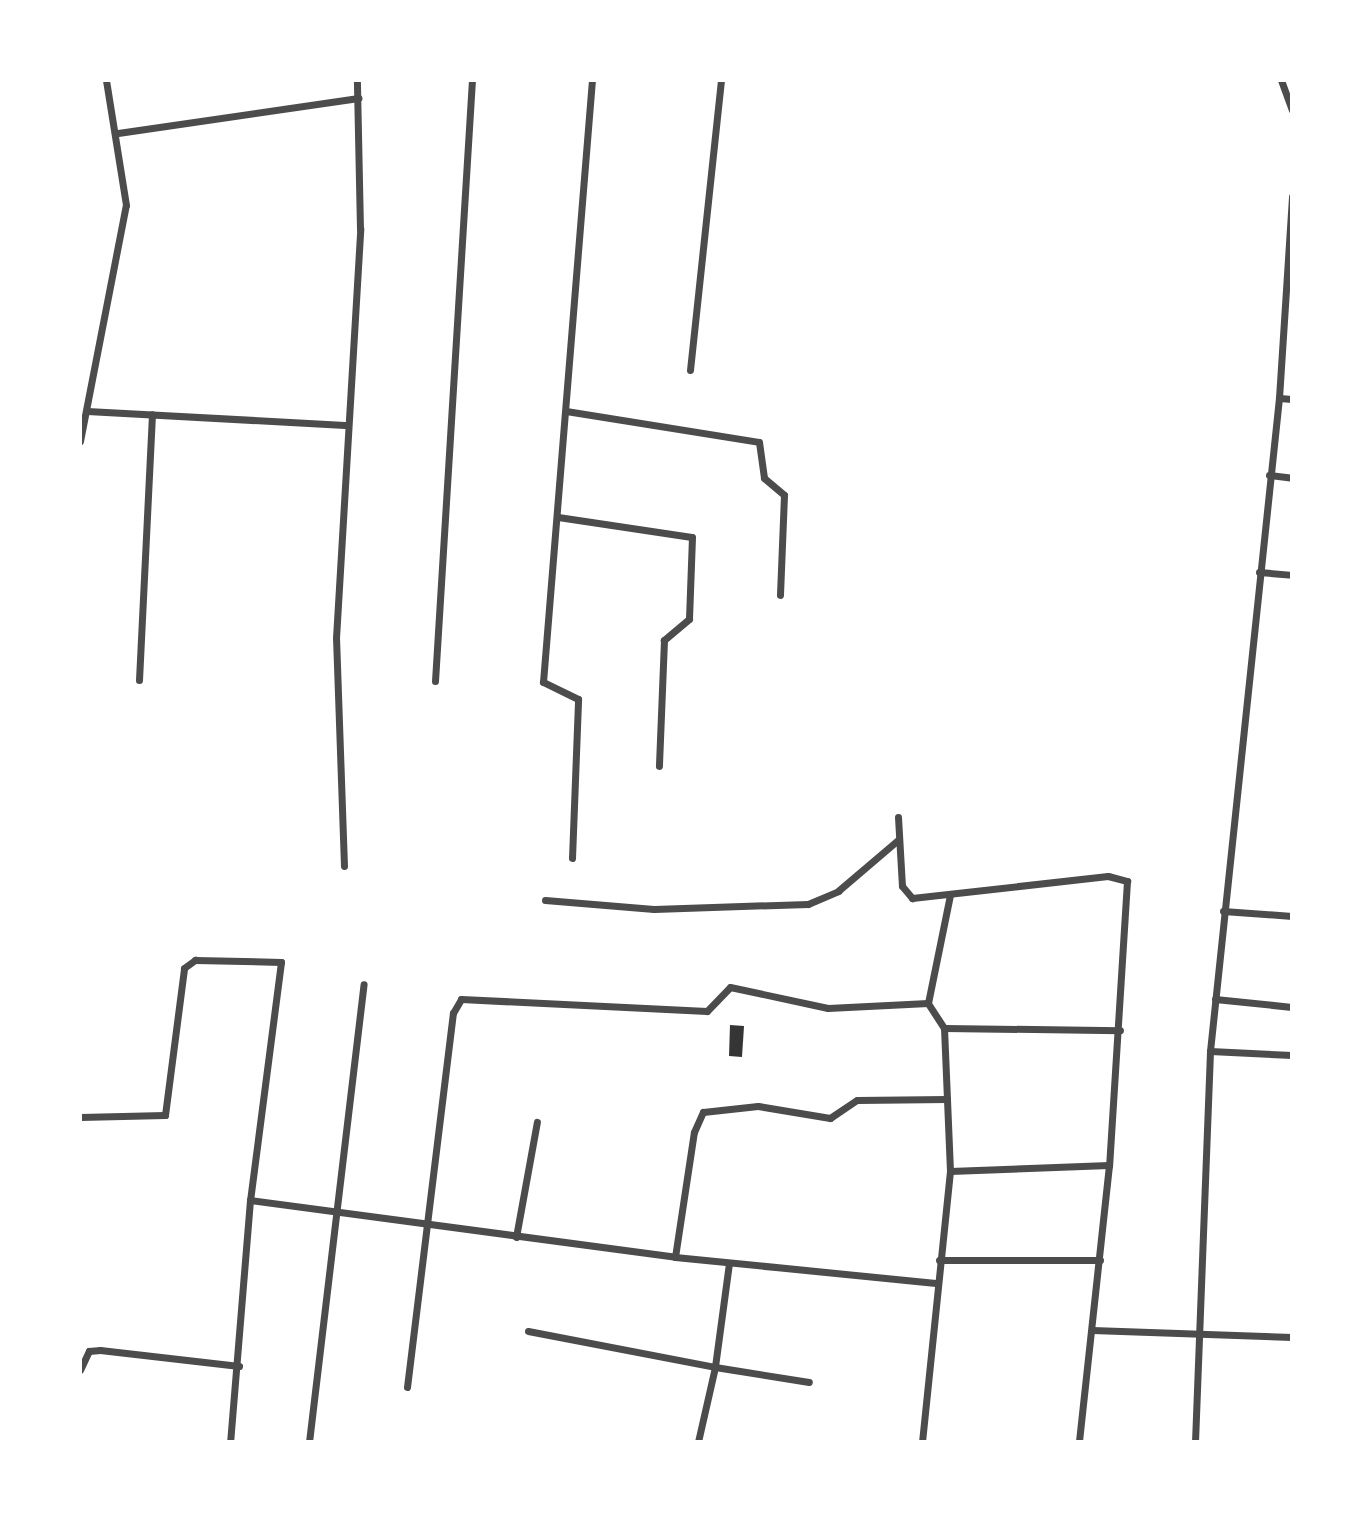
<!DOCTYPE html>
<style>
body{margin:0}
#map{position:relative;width:1372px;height:1522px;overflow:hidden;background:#fff;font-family:"Open Sans",sans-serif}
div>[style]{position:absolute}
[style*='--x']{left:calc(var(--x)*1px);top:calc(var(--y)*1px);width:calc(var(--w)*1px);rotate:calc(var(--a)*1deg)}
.building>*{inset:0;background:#353535}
.minor>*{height:7px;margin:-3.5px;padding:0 3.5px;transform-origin:3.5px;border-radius:3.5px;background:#4c4c4c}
span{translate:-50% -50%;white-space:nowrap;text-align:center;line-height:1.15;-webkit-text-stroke:5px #fff;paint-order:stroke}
.frame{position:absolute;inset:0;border:82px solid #fff;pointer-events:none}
</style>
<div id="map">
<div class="building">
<i style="clip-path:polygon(730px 1025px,744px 1026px,742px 1057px,729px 1056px)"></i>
</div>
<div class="minor">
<i style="--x:1281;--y:80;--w:32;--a:70"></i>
<i style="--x:118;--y:133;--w:243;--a:-8.3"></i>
<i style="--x:690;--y:370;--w:292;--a:-83.9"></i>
<i style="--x:1279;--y:398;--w:13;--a:4"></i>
<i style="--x:87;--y:411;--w:258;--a:3.1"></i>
<i style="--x:566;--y:411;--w:195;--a:9.1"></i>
<i style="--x:759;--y:442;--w:36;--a:82"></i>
<i style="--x:764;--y:478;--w:26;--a:40"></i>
<i style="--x:784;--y:495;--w:100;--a:92.3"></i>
<i style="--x:80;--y:441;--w:240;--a:-79"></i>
<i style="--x:126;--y:205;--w:127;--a:-99.1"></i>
<i style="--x:1269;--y:475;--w:23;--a:7"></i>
<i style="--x:558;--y:517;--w:135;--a:8.5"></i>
<i style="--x:692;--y:537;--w:82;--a:92.1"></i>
<i style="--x:689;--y:619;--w:33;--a:140"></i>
<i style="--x:664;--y:640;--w:126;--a:92.3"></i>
<i style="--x:1259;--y:572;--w:33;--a:5"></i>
<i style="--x:139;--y:680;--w:266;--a:-87.2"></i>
<i style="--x:435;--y:681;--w:602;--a:-86.48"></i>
<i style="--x:898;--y:817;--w:69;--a:86.7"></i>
<i style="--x:902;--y:886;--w:16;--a:50"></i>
<i style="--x:912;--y:898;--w:197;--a:-6.4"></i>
<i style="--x:1108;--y:876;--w:20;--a:15"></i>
<i style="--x:1127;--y:881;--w:285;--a:93.6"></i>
<i style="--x:1109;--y:1165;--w:279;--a:96.2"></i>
<i style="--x:572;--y:858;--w:159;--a:-87.8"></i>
<i style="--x:578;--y:699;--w:39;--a:-154"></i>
<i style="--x:543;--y:682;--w:604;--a:-85.35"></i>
<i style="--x:344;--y:866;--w:228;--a:-92"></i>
<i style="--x:336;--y:638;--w:410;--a:-86.6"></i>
<i style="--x:360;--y:229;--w:149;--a:-91.2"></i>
<i style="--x:545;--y:900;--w:109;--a:4.7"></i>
<i style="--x:654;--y:909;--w:154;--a:-1.9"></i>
<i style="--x:808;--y:904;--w:33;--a:-23"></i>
<i style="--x:838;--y:891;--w:80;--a:-40.4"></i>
<i style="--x:1223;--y:911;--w:69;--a:4.1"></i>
<i style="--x:1215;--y:999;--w:77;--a:5.9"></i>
<i style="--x:944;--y:1028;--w:176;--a:0.7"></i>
<i style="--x:1210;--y:1051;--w:82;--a:2.8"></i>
<i style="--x:80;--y:1117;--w:85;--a:-1.3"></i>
<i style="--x:165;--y:1115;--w:148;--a:-82.6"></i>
<i style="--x:184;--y:968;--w:14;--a:-36"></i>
<i style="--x:195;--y:960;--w:86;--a:1.3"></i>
<i style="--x:281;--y:962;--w:240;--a:97.4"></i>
<i style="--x:250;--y:1200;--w:243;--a:94.7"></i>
<i style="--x:950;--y:1171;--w:159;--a:-2.2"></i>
<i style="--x:250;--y:1200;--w:429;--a:7.6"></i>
<i style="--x:675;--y:1257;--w:262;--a:5.7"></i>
<i style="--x:516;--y:1237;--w:117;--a:-79.7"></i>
<i style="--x:675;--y:1257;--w:126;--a:-81.4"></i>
<i style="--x:694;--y:1132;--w:22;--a:-66"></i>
<i style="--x:703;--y:1112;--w:55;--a:-6.2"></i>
<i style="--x:758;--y:1106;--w:73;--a:9.5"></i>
<i style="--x:830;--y:1118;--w:32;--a:-34"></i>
<i style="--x:857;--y:1100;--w:90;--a:-0.6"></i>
<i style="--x:939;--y:1260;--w:161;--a:0"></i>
<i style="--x:729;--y:1263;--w:105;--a:97.7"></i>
<i style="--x:715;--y:1367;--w:95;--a:9.1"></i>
<i style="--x:1092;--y:1330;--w:200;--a:2"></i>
<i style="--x:528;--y:1331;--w:190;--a:10.9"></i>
<i style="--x:715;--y:1367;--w:77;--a:102.8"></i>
<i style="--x:80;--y:1370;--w:21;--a:-65"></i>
<i style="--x:89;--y:1351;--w:11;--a:-5"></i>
<i style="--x:100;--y:1350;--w:140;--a:6.6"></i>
<i style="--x:407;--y:1387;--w:377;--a:-83"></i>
<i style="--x:453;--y:1013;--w:16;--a:-60"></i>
<i style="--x:461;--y:999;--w:246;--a:2.8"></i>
<i style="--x:707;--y:1011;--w:33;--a:-46"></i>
<i style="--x:730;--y:987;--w:100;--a:12.1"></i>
<i style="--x:828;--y:1008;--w:100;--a:-2.9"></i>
<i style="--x:309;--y:1442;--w:461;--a:-83.2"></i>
<i style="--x:922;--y:1442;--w:272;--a:-84.1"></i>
<i style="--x:950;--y:1171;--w:143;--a:-92.4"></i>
<i style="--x:944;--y:1028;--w:30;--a:-123"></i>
<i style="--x:928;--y:1003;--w:110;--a:-78.5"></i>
<i style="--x:1195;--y:1442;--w:391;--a:-87.8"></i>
<i style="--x:1210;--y:1051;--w:657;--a:-83.97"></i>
<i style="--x:1279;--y:398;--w:202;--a:-86.3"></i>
</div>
<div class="frame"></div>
</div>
